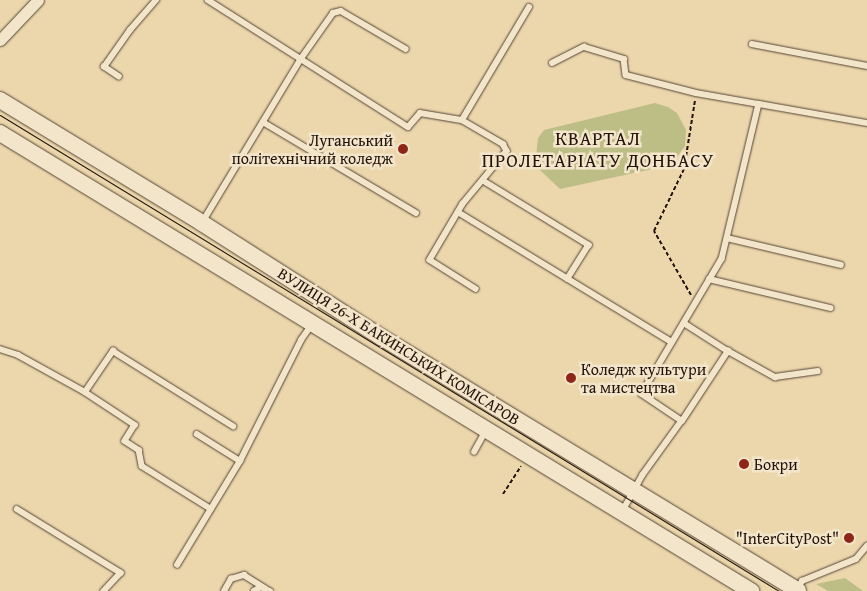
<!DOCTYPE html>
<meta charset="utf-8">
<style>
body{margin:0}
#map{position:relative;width:867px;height:591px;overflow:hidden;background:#ecd7ad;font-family:"Gentium Book Plus",serif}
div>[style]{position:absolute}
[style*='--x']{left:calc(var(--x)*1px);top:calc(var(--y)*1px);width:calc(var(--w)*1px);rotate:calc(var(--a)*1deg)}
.green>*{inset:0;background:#bdbd86}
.path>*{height:2px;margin-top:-1px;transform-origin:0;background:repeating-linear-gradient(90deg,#22130a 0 4px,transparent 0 6.5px)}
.roads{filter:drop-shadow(0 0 1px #544433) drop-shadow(0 0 1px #544433)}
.lane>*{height:5.5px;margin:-2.75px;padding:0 2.75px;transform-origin:2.75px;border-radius:2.75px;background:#f3e5ca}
.street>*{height:11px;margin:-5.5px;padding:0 5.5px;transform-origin:5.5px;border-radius:5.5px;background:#f3e5ca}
.secondary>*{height:16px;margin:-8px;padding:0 8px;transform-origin:8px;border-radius:8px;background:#f3e5ca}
.tram>*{height:1px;margin:-0.5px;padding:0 0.5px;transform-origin:0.5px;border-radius:0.5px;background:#22130a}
.dots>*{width:14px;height:14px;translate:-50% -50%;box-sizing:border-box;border:2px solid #f3e5ca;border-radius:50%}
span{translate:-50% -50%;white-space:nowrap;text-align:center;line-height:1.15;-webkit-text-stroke:5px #f3e5ca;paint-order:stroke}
.poi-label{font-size:16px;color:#22130a}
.right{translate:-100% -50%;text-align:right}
.left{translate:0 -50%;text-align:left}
.street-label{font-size:16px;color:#22130a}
.quarter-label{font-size:19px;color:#22130a;letter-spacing:1px}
</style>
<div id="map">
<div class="green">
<i style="clip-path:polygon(655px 103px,668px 107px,677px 113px,686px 130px,685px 146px,671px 165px,560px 189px,540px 170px,536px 158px,537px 147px,538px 138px,544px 130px)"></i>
<i style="clip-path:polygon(845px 578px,863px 591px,828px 591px,816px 584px)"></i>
</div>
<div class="path">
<i style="--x:691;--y:295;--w:74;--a:-120"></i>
<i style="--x:654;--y:231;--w:69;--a:-64.2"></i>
<i style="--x:684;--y:169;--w:70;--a:-80.9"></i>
<i style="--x:503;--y:494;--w:33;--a:-57"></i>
</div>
<div class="roads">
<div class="lane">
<i style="--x:208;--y:0;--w:237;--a:32.4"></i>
<i style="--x:408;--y:127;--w:18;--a:-49"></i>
<i style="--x:420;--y:113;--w:43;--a:9.5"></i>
<i style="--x:462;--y:120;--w:131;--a:-59.3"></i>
<i style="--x:752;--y:44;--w:117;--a:10.8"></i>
<i style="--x:552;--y:63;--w:36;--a:-27"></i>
<i style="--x:584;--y:47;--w:42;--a:16.7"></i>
<i style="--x:624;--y:59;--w:16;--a:83"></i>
<i style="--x:626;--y:75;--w:72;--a:14.4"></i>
<i style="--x:696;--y:93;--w:64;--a:9.9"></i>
<i style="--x:759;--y:104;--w:159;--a:103.4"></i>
<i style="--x:722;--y:259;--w:157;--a:120.7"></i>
<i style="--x:642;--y:394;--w:48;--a:34"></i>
<i style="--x:682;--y:421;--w:67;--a:125.8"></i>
<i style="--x:643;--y:475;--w:41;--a:119.1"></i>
<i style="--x:119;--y:77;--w:18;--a:-146"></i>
<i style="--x:104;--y:67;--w:45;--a:-54.9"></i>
<i style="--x:130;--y:30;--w:40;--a:-49"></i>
<i style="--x:759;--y:104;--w:110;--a:10"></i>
<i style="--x:462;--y:120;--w:48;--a:30.3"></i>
<i style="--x:503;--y:144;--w:8;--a:60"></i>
<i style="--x:507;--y:151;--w:69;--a:129.7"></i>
<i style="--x:463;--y:204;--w:65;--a:120.5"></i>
<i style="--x:430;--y:260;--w:54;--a:32.2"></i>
<i style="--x:263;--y:122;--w:178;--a:30.7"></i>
<i style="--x:484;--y:181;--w:123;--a:31.4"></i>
<i style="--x:589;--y:245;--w:40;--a:122"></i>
<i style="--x:458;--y:212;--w:250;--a:31.3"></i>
<i style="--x:203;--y:221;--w:188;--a:-58.9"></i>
<i style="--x:300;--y:60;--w:57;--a:-54.9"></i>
<i style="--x:333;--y:13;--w:8;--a:-14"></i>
<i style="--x:341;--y:11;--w:75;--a:30.3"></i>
<i style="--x:727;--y:238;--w:117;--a:13.3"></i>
<i style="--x:709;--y:279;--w:125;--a:13.4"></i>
<i style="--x:684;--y:323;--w:52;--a:32.5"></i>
<i style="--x:728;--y:351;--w:54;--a:29"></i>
<i style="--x:775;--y:377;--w:43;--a:-7.9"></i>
<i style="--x:0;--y:349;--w:19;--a:18"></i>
<i style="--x:18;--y:355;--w:77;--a:28.9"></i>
<i style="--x:85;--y:392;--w:60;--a:33.4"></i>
<i style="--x:135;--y:425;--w:19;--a:122"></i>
<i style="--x:125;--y:441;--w:17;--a:33"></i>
<i style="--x:139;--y:450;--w:16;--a:79"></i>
<i style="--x:142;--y:466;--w:81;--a:31.9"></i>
<i style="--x:85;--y:392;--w:50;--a:-55.7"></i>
<i style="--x:113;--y:351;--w:142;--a:32"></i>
<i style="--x:682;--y:421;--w:84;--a:-56.7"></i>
<i style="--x:197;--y:434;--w:51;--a:32.1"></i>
<i style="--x:474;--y:452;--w:25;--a:-61"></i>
<i style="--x:17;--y:509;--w:122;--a:31.6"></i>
<i style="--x:121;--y:573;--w:25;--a:133"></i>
<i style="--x:177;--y:565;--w:122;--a:-58.8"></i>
<i style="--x:240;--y:461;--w:136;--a:-63.2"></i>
<i style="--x:301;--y:340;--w:19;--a:-55"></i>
<i style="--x:798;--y:588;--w:8;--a:-60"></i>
<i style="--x:802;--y:581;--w:58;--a:-22.2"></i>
<i style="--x:856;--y:559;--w:17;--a:-50"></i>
<i style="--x:224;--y:591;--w:14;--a:-60"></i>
<i style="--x:231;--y:579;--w:14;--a:-17"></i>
<i style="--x:244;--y:575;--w:25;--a:32"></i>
<i style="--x:254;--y:591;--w:8;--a:-30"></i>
<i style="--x:261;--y:587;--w:10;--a:24"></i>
</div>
<div class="street">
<i style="--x:0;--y:40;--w:55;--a:-46.5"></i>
</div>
<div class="secondary">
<i style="--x:0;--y:100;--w:237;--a:31.3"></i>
<i style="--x:202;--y:223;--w:212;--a:32.5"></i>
<i style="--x:381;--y:337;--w:488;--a:31.3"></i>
<i style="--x:0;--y:133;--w:880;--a:31.38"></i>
</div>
</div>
<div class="tram">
<i style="--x:0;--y:115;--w:913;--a:31.43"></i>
</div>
<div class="dots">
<i style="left:403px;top:149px;background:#8f2418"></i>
<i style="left:571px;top:378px;background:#8f2418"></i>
<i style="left:744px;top:464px;background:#8f2418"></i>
<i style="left:849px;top:538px;background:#8f2418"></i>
</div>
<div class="poi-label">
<span class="right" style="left:393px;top:149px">Луганський<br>політехнічний коледж</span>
<span class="left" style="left:581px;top:378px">Коледж культури<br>та мистецтва</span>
<span class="left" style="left:754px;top:464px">Бокри</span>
<span class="right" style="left:839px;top:538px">"InterCityPost"</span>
</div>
<div class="street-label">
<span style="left:399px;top:346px;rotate:32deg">ВУЛИЦЯ 26-Х БАКИНСЬКИХ КОМІСАРОВ</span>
</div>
<div class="quarter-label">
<span style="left:598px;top:150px">КВАРТАЛ<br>ПРОЛЕТАРІАТУ ДОНБАСУ</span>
</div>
</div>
